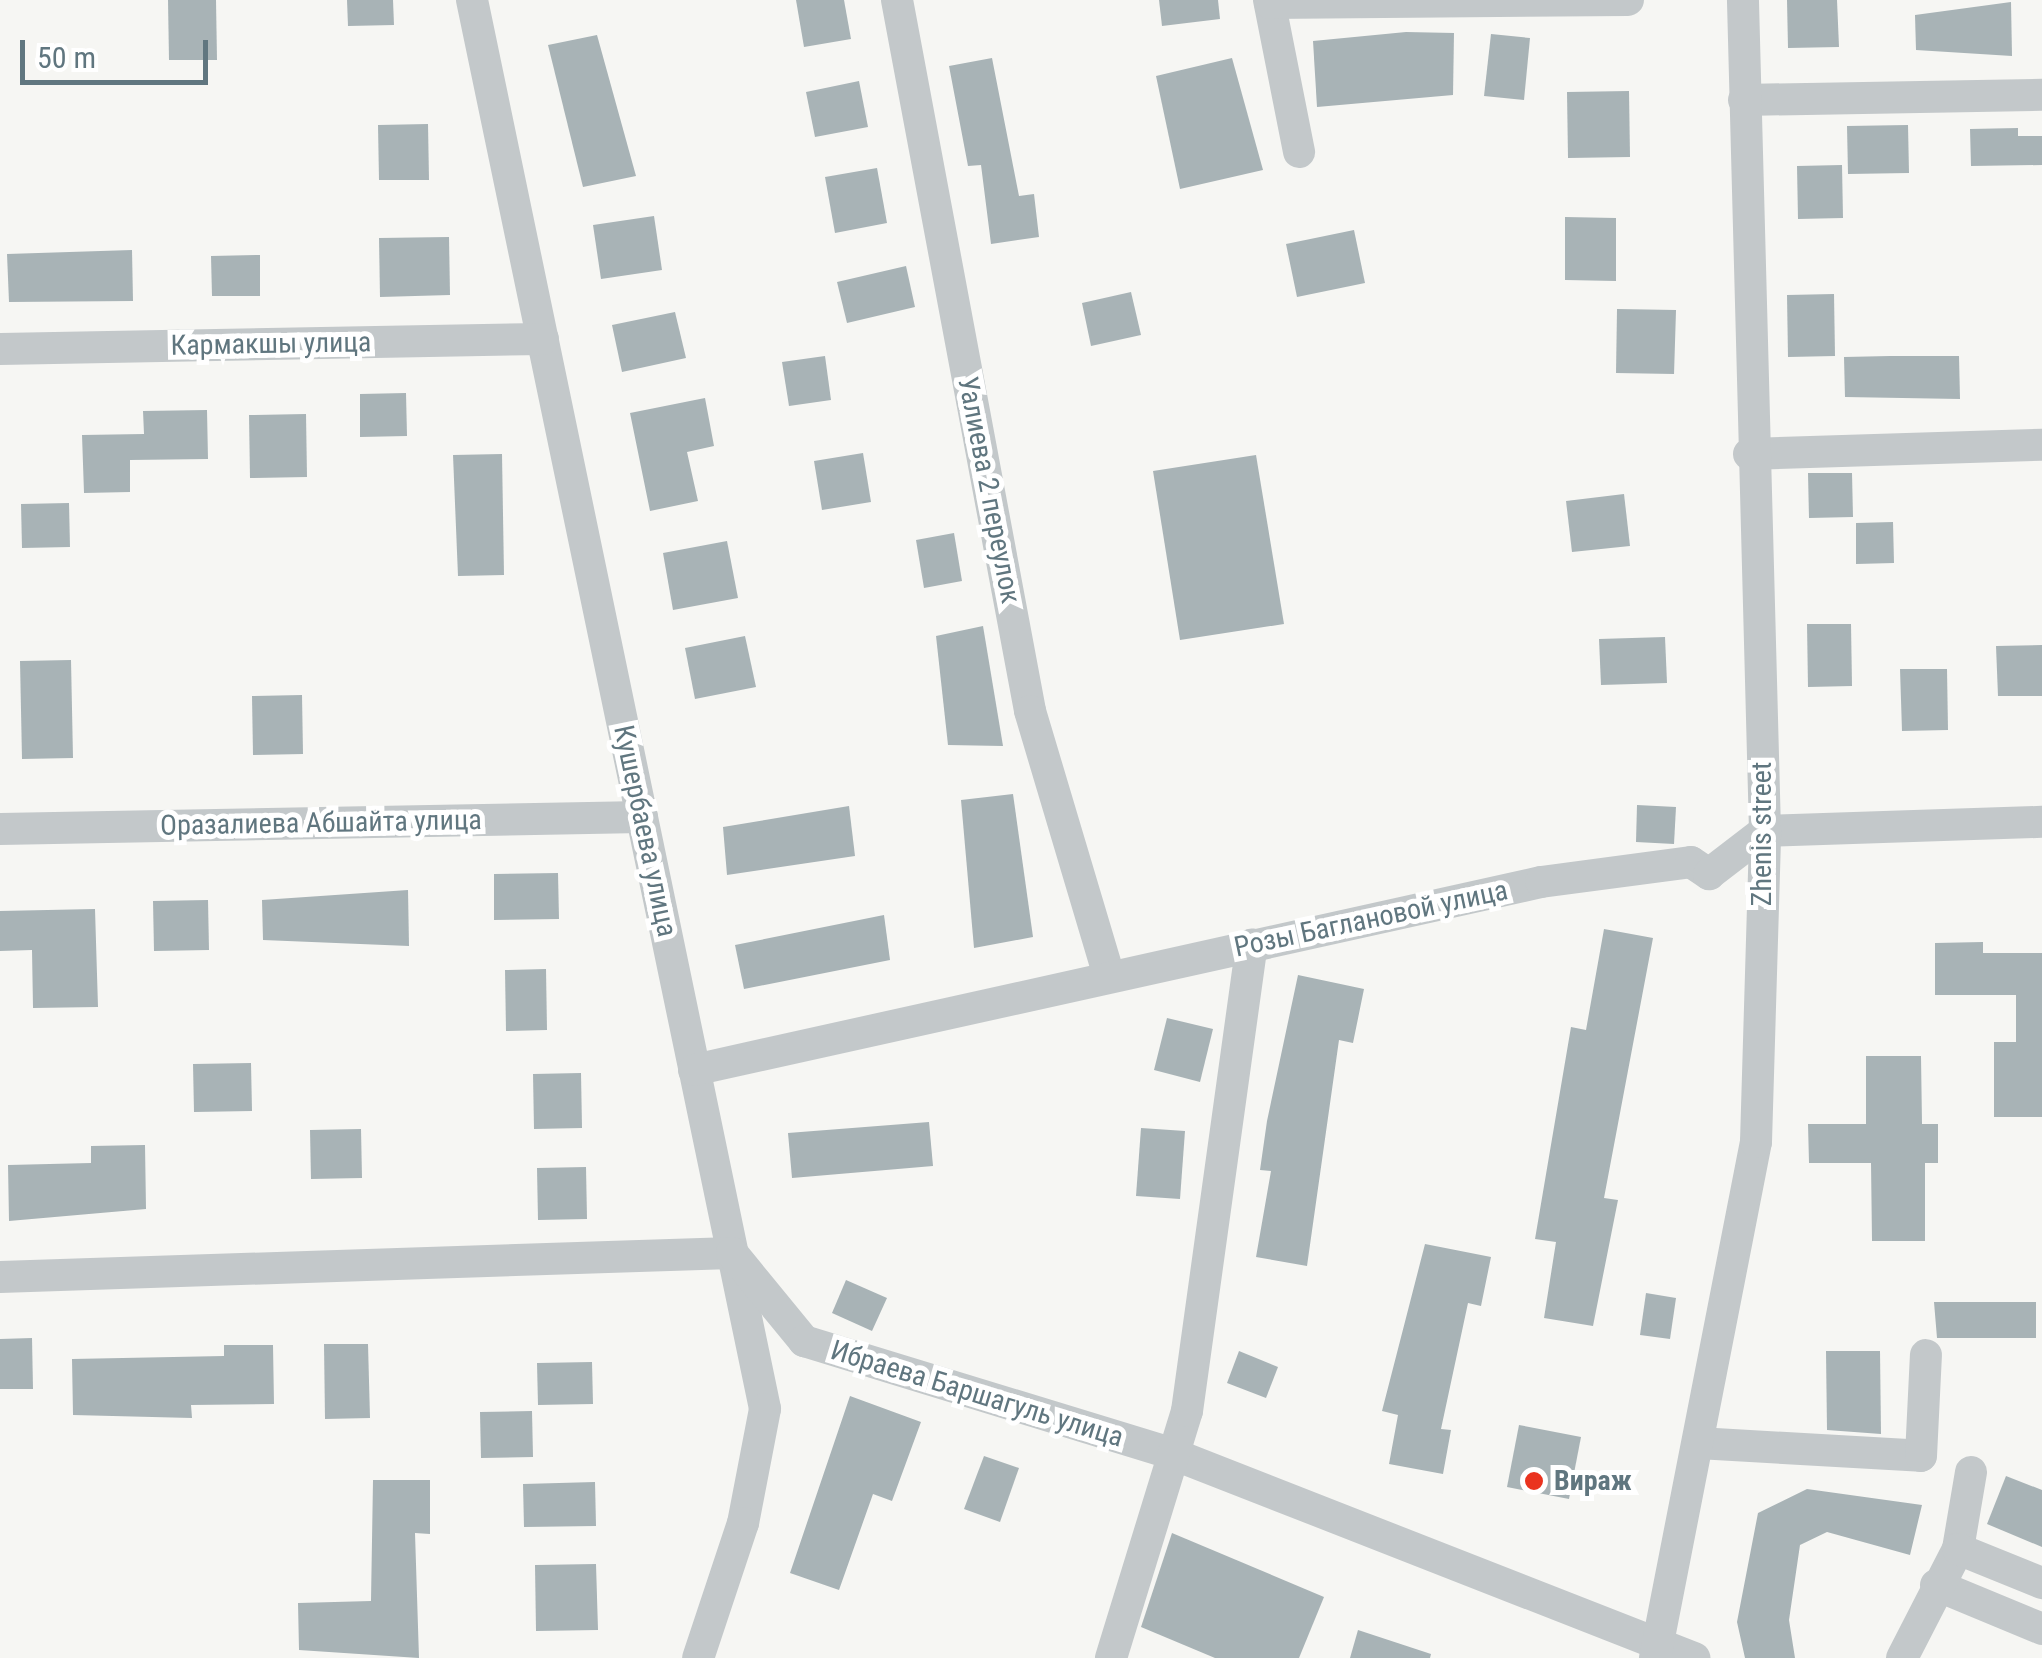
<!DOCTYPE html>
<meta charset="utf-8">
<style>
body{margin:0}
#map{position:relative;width:2042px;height:1658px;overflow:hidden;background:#f6f6f3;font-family:"Roboto Condensed",sans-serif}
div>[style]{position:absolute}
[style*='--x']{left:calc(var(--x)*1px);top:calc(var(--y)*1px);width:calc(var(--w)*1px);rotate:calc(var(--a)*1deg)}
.building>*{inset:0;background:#a8b3b6}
.minor>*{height:32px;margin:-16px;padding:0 16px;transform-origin:16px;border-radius:16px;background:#c3c8ca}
.dots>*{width:28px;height:28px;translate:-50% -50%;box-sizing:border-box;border:5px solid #fff;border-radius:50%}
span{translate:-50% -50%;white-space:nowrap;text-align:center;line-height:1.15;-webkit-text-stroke:10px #fff;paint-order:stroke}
.street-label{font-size:28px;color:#60767f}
.poi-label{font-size:28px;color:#60767f;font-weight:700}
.left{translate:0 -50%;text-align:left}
.scale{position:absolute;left:20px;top:40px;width:188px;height:45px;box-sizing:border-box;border:5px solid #60767f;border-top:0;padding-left:12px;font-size:30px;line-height:35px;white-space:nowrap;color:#60767f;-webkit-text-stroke:8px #fff;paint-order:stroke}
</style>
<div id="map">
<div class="building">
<i style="clip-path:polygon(168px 0,216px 0,217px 60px,169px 60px)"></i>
<i style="clip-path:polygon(347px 0,393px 0,394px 25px,348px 26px)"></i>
<i style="clip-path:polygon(796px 0,844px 0,851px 39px,804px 47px)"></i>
<i style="clip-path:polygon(1159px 0,1218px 0,1220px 19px,1162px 26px)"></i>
<i style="clip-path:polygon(1787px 0,1837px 0,1839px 47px,1788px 48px)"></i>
<i style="clip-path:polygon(2011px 2px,2012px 56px,1916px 50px,1915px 15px)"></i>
<i style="clip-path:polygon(1406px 32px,1454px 33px,1453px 95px,1317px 107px,1313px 41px)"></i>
<i style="clip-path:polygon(1491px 34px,1530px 38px,1524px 100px,1484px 96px)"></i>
<i style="clip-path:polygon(597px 35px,636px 176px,583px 187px,548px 45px)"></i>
<i style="clip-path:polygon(992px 58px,1019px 196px,1034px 194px,1039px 237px,991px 244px,981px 165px,968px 166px,949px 66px)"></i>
<i style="clip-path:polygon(1232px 58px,1263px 170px,1180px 189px,1156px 76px)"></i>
<i style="clip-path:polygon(859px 81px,868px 127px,815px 137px,806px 92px)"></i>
<i style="clip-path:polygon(1629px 91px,1630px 157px,1568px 158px,1567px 92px)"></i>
<i style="clip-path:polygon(428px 124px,429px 180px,379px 180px,378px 125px)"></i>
<i style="clip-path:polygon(1908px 125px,1909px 173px,1848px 174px,1847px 126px)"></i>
<i style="clip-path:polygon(2018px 128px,2018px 136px,2042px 136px,2042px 165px,1971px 166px,1970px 129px)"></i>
<i style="clip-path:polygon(1842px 165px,1843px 218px,1798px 219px,1797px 166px)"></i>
<i style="clip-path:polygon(877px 168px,887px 223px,835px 233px,825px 177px)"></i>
<i style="clip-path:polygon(654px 216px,662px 270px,601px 279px,593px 225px)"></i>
<i style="clip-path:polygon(1565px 217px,1616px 218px,1616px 281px,1565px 280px)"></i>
<i style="clip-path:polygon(1354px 230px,1365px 283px,1297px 297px,1286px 244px)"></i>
<i style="clip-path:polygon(449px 237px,450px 295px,380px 297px,379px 238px)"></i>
<i style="clip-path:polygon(132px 250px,133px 301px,9px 302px,7px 254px)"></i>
<i style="clip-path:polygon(260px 255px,260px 296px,212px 296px,211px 256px)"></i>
<i style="clip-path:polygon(906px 266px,915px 307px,847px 323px,837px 282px)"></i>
<i style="clip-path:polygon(1131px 292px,1141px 335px,1091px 346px,1082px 303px)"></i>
<i style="clip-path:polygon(1834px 294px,1835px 356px,1788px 357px,1787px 295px)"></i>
<i style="clip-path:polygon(1617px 309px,1676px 310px,1674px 374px,1616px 373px)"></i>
<i style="clip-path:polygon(675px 312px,686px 358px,622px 372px,612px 325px)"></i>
<i style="clip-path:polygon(825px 356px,831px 400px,789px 406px,782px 362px)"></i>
<i style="clip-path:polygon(1890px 356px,1959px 356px,1960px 399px,1845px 397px,1844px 357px)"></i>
<i style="clip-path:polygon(406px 393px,407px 436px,360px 437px,360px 394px)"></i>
<i style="clip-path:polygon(705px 398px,714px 446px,687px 452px,698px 501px,650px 511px,630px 413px)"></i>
<i style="clip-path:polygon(207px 410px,208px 459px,130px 460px,130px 492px,84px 493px,82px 435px,144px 434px,143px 411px)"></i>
<i style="clip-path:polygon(306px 414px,307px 477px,250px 478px,249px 415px)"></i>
<i style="clip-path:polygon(863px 453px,871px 502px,822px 510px,814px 461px)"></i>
<i style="clip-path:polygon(502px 454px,504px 575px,458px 576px,453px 455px)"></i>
<i style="clip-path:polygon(1256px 455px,1284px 624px,1180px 640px,1153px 471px)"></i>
<i style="clip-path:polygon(1808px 473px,1852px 473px,1853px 517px,1809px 518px)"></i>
<i style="clip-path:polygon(1624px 494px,1630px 546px,1572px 552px,1566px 501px)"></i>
<i style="clip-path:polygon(69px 503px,70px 547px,22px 548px,21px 504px)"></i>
<i style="clip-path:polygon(1893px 522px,1894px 563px,1856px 564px,1856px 523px)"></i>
<i style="clip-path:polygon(954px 533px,962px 581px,924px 588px,916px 540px)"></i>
<i style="clip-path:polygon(727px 541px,738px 598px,673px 610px,663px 553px)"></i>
<i style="clip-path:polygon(1807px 624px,1851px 624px,1852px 686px,1808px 687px)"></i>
<i style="clip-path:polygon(983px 626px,1003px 746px,948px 745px,936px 636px)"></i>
<i style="clip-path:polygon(745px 636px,756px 687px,695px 699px,685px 648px)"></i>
<i style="clip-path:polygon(1665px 637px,1667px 683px,1601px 685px,1599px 639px)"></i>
<i style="clip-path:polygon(2042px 645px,2042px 696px,1998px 696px,1996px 646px)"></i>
<i style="clip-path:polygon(71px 660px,73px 758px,22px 759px,20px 661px)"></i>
<i style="clip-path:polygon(1900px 669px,1947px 669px,1948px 730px,1902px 731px)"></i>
<i style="clip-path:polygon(302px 695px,303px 754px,253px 755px,252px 696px)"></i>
<i style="clip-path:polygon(1013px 794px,1033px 937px,974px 948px,961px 800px)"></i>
<i style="clip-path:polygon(1637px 805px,1676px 807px,1674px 844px,1636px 842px)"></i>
<i style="clip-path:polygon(849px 806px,855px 856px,727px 875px,723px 827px)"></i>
<i style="clip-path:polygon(558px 873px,559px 919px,494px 920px,494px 874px)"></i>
<i style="clip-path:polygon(408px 890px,409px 946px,263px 940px,262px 900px)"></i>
<i style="clip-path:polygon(208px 900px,209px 950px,154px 951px,153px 901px)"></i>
<i style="clip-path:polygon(95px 909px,98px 1007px,33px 1008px,32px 950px,0 951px,0 911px)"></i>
<i style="clip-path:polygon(884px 915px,890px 960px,744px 989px,735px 945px)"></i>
<i style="clip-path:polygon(1604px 929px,1653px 938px,1604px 1198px,1618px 1200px,1593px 1326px,1544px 1318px,1556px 1242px,1535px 1239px,1571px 1027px,1586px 1030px)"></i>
<i style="clip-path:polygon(1983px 942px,1983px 953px,2042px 953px,2042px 1117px,1994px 1117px,1994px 1042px,2016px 1042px,2016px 995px,1935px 995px,1935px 943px)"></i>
<i style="clip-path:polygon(546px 969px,547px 1030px,506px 1031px,505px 970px)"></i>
<i style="clip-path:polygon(1298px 975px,1364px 989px,1353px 1043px,1339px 1040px,1307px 1266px,1256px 1257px,1271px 1171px,1260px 1170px,1267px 1121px)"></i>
<i style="clip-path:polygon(1167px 1018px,1213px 1029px,1200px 1082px,1154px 1070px)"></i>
<i style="clip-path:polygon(1866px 1056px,1921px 1056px,1922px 1124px,1938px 1124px,1938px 1163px,1925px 1163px,1925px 1241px,1872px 1241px,1871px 1163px,1809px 1163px,1808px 1124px,1866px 1124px)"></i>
<i style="clip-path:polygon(251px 1063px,252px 1111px,194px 1112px,193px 1064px)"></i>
<i style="clip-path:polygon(581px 1073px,582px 1128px,534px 1129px,533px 1074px)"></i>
<i style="clip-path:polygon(929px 1122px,933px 1166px,792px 1178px,788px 1133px)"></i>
<i style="clip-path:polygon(1141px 1128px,1185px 1131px,1180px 1199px,1136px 1196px)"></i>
<i style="clip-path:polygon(361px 1129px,362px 1178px,311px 1179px,310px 1130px)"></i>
<i style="clip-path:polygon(145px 1145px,146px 1209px,9px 1221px,8px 1165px,91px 1163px,91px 1146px)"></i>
<i style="clip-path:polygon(586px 1167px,587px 1219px,538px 1220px,537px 1168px)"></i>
<i style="clip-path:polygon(1425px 1244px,1491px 1257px,1481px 1306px,1468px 1303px,1441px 1429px,1451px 1430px,1443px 1474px,1389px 1464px,1398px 1415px,1382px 1411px)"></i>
<i style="clip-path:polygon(846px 1280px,887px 1298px,872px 1331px,832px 1313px)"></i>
<i style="clip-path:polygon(1646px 1293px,1676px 1298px,1670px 1339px,1640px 1335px)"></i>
<i style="clip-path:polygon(1934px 1302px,2036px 1302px,2036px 1338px,1937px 1338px)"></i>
<i style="clip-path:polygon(32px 1338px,33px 1389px,0 1389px,0 1339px)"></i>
<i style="clip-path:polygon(324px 1344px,368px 1344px,370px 1418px,325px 1419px)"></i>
<i style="clip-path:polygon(224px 1345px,273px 1345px,274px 1404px,191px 1405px,192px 1418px,73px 1415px,72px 1359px,224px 1356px)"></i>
<i style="clip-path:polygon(1239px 1351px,1278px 1367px,1266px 1398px,1227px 1383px)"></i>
<i style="clip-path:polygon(1826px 1351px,1880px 1351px,1881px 1434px,1827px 1430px)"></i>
<i style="clip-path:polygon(592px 1362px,593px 1404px,538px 1405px,537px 1363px)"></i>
<i style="clip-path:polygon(850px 1396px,921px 1422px,892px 1501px,873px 1494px,839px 1590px,790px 1573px)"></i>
<i style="clip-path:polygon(532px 1411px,533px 1457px,481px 1458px,480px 1412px)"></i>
<i style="clip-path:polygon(1519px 1425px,1581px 1437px,1569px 1499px,1507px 1487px)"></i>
<i style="clip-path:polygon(984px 1456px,1019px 1468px,1000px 1522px,964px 1509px)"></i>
<i style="clip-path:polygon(2006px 1476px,2042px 1490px,2042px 1547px,1987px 1524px)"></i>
<i style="clip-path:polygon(373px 1480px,430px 1480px,430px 1534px,415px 1533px,419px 1658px,299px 1650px,298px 1603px,371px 1601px)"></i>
<i style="clip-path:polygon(595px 1482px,596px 1526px,524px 1527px,523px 1484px)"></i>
<i style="clip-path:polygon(1807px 1489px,1922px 1505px,1910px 1555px,1827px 1532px,1800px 1545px,1789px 1620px,1795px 1658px,1745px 1658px,1737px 1622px,1758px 1513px)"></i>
<i style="clip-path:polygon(1172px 1533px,1324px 1597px,1299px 1658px,1215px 1658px,1141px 1627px)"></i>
<i style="clip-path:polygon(596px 1564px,598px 1630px,536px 1631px,535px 1565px)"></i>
<i style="clip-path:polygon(1358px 1630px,1431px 1654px,1430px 1658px,1350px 1658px)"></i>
</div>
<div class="minor">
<i style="--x:472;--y:0;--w:1439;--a:78.25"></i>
<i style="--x:765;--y:1409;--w:116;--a:100.9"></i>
<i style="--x:743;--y:1523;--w:142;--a:108.4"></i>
<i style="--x:897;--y:0;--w:723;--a:79.4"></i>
<i style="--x:1030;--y:711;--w:273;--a:73.4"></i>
<i style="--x:1269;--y:0;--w:155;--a:78.8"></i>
<i style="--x:1270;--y:3;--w:358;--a:-0.5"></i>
<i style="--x:1744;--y:100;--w:298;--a:-1"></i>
<i style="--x:0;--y:349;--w:543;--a:-1.06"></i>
<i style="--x:1749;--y:454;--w:293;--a:-1.8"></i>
<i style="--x:0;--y:829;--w:642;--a:-1.07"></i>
<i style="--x:694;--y:1070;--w:868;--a:-12.51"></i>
<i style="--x:1541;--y:882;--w:151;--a:-7.6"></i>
<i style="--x:1691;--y:862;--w:22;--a:34"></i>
<i style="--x:1709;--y:874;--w:71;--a:-37.5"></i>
<i style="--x:1765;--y:831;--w:277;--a:-1.9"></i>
<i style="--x:0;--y:1277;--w:732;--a:-1.88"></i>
<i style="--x:732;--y:1253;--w:114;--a:50.7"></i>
<i style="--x:804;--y:1341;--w:386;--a:17"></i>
<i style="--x:1173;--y:1454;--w:560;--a:21.38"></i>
<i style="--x:1698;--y:1443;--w:223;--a:3.3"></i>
<i style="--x:1921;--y:1456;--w:101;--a:-87.2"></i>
<i style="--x:1958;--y:1549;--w:78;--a:-80.4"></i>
<i style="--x:1936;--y:1585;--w:115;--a:22.5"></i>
<i style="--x:1111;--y:1658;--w:258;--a:-72.9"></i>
<i style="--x:1187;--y:1411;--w:471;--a:-82.1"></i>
<i style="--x:1655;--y:1658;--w:526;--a:-78.93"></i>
<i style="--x:1756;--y:1142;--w:311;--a:-88.3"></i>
<i style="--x:1765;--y:831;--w:831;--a:-91.52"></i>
<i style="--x:1902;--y:1658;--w:123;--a:-62.8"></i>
<i style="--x:1958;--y:1549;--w:91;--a:22"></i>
</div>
<div class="dots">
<i style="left:1534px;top:1481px;background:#ea331f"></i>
</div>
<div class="street-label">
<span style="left:271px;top:344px;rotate:-1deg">Кармакшы улица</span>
<span style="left:989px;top:490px;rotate:79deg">Уалиева 2 переулок</span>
<span style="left:321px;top:823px;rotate:-1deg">Оразалиева Абшайта улица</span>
<span style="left:645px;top:831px;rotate:78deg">Кушербаева улица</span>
<span style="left:1762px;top:834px;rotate:-90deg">Zhenis street</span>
<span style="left:1371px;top:919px;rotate:-12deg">Розы Баглановой улица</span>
<span style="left:977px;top:1394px;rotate:17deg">Ибраева Баршагуль улица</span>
</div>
<div class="poi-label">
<span class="left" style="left:1554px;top:1481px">Вираж</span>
</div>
<div class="scale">50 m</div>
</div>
